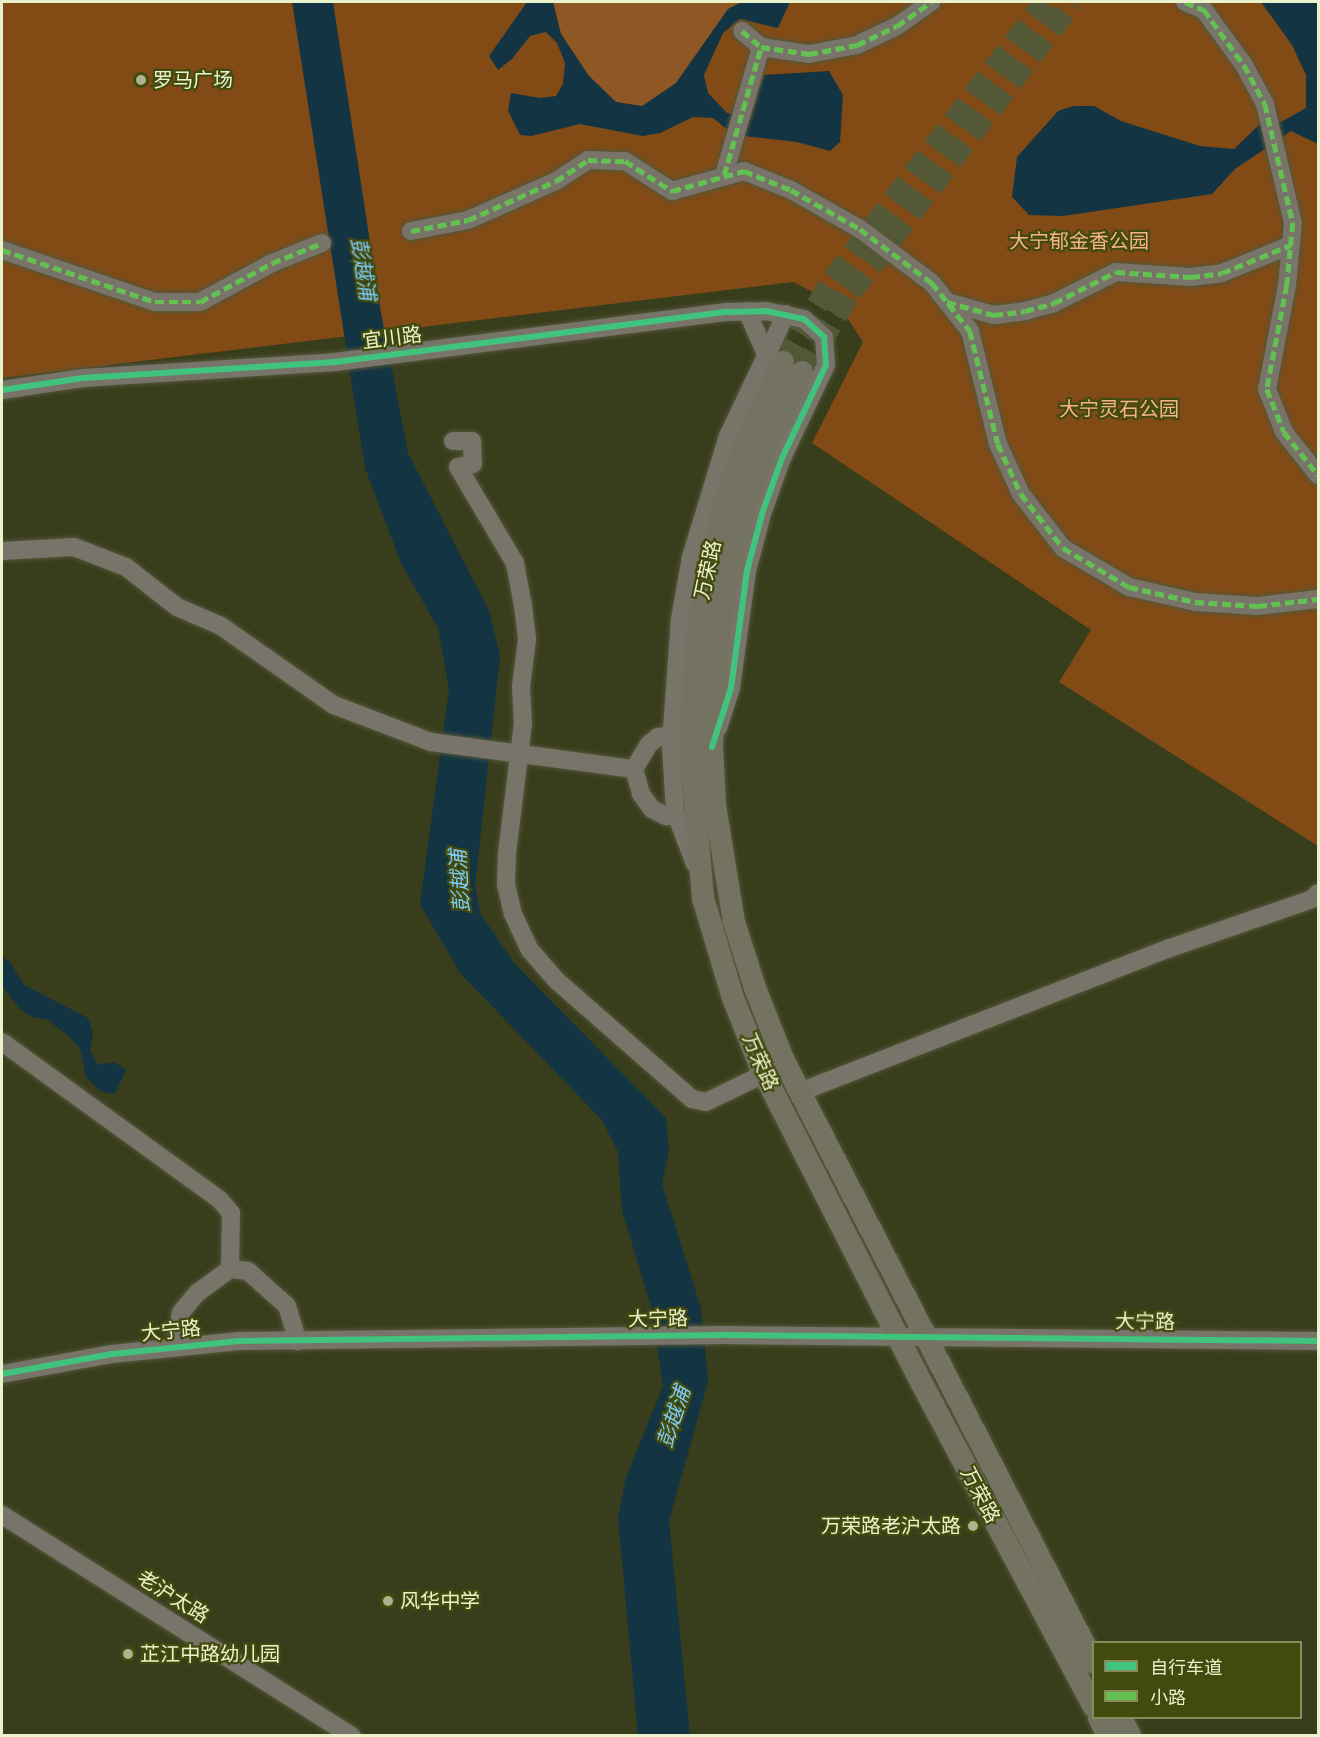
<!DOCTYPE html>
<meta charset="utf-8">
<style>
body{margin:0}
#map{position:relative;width:1320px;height:1737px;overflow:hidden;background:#383d1b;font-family:"DM Sans","Noto Sans SC",sans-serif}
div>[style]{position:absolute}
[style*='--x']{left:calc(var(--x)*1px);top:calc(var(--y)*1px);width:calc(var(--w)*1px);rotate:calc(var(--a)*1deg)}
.green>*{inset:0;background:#824b16}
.forest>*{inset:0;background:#8f5724}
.water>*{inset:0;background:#123443}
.major-tunnel>*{height:22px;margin-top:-11px;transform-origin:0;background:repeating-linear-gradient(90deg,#535836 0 22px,transparent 0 33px)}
.roads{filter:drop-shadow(0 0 2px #53573a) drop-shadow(0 0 2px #53573a)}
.minor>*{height:18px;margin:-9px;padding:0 9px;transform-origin:9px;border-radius:9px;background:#79746a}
.major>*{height:22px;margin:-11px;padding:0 11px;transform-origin:11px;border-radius:11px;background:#747362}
.quiet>*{height:4.5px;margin-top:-2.25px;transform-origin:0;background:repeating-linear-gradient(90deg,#63c152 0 9px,transparent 0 13.5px)}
.cycleway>*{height:6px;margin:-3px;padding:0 3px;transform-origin:3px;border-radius:3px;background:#40c37c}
.dots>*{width:16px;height:16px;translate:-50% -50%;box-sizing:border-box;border:3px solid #434a0e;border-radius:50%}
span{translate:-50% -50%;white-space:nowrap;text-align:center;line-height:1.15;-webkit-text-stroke:4.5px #434a0e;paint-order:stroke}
.poi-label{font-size:20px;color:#eaf2cc}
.left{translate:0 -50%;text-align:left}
.right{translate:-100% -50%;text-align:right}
.park-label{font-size:20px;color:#f7b384}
.street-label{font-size:20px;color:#eaf2cc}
.water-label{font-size:21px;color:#7dcbf8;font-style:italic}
.frame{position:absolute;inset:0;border:3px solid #eaf2cc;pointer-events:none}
.legend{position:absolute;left:1092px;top:1641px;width:210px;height:78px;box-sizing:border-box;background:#434a0e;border:2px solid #868d5a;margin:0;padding:8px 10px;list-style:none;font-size:18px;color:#eaf2cc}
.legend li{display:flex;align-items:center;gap:12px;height:30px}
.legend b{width:30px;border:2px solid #868d5a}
</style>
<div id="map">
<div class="green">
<i style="clip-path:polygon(2px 2px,1318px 2px,1318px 846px,1059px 682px,1091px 630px,812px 443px,863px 342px,839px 305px,793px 282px,2px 378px)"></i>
</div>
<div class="forest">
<i style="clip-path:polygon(553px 2px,742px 2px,728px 9px,676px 83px,642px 106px,616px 102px,589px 76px,561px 34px)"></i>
</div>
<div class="water">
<i style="clip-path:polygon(292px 2px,333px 2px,381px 313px,408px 453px,489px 611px,500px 656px,475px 886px,480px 913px,514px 963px,666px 1118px,669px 1150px,662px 1184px,701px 1308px,708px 1381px,669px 1521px,690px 1735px,638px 1735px,618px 1517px,626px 1478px,663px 1386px,651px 1306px,622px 1211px,618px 1152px,602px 1120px,460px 973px,420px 904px,449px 689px,438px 628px,401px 563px,365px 468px)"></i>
<i style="clip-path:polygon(527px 2px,553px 2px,561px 34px,589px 76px,616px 102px,642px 106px,676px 83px,728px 9px,742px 2px,790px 2px,778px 28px,740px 19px,723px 33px,704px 75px,708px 93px,727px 113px,751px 118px,764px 75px,829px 71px,843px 95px,840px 142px,830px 151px,797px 142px,734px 135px,713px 118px,693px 117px,660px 133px,643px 136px,580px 124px,531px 136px,520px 135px,508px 111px,511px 93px,540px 98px,556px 96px,563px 84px,565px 63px,557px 43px,546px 32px,530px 36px,512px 59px,498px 70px,489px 56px)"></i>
<i style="clip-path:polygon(1261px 2px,1318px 2px,1318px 144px,1291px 131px,1235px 169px,1212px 194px,1063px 216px,1029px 215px,1012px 197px,1017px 157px,1058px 111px,1073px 106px,1094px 106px,1121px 121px,1200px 146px,1234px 149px,1260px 124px,1281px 122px,1306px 108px,1306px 75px,1292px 45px)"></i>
<i style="clip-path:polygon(2px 956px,10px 962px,24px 985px,88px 1018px,93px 1033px,90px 1050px,98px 1065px,114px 1062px,126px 1070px,115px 1094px,100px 1091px,86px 1077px,80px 1048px,67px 1035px,48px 1020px,32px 1017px,19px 1008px,2px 986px)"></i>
</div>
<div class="major-tunnel">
<i style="--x:783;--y:362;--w:97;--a:-58.9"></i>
<i style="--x:833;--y:279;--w:349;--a:-52.6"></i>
<i style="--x:802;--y:372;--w:94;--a:-58.5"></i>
<i style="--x:851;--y:292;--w:365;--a:-52.6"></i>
</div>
<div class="roads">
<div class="minor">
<i style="--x:1185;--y:2;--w:21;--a:23"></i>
<i style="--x:1204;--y:10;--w:68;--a:54"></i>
<i style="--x:1244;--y:65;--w:44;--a:61.7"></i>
<i style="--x:1265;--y:104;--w:122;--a:76.8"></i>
<i style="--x:1293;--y:223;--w:62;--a:95.5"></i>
<i style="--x:1287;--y:285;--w:106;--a:100.9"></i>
<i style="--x:1267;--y:389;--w:46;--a:68.4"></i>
<i style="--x:1284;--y:432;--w:55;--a:51.7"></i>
<i style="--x:742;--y:31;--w:25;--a:40"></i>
<i style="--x:761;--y:47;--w:49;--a:8.3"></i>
<i style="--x:809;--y:54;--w:49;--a:-10.6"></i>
<i style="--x:857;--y:45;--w:44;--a:-25.4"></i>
<i style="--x:897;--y:26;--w:42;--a:-35.2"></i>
<i style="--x:724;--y:175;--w:133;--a:-73.9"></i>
<i style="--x:411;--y:231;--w:58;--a:-10.9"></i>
<i style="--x:468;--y:220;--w:96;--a:-23.9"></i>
<i style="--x:556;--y:181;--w:38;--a:-33"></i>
<i style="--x:588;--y:160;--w:37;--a:2"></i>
<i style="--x:625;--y:161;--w:56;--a:32.6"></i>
<i style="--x:672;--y:191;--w:75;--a:-15.5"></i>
<i style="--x:744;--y:171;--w:51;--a:22"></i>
<i style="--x:791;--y:190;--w:79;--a:29.5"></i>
<i style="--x:860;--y:229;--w:90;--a:36.9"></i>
<i style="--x:932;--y:283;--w:61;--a:51.6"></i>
<i style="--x:970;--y:331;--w:116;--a:76.1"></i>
<i style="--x:998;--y:444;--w:55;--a:65.3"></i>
<i style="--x:1021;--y:494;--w:68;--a:52.1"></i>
<i style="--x:1063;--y:548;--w:77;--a:30.6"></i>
<i style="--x:1129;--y:587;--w:68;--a:12.8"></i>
<i style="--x:1195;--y:602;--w:63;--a:3.6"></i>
<i style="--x:1258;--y:606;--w:60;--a:-6.7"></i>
<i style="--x:2;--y:250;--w:162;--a:18.8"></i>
<i style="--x:155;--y:302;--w:45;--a:0"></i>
<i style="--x:200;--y:302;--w:82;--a:-28.4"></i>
<i style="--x:272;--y:263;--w:54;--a:-21.8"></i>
<i style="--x:947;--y:302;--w:49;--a:15.5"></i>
<i style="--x:994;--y:315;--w:31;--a:-7"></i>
<i style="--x:1025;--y:311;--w:30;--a:-15"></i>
<i style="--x:1054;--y:303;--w:69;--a:-26.6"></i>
<i style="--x:1116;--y:272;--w:75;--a:3.8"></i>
<i style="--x:1191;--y:277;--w:31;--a:-7"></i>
<i style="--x:1222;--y:273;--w:74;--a:-22.1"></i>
<i style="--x:747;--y:311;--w:45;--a:66.3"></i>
<i style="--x:2;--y:390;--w:82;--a:-8.4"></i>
<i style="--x:83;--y:378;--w:253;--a:-3.6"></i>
<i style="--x:335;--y:362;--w:395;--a:-7.3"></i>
<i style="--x:727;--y:312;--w:39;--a:-1"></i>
<i style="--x:766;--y:311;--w:39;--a:12"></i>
<i style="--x:804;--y:319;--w:27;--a:42"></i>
<i style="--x:824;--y:337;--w:28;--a:86"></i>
<i style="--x:826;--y:365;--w:103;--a:115.3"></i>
<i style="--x:782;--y:458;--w:59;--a:109.7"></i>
<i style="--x:762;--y:514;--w:59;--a:104.7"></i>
<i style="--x:747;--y:571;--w:118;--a:97.8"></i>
<i style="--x:731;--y:688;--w:42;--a:108"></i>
<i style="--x:453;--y:441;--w:19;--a:0"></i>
<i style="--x:472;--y:441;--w:23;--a:88"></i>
<i style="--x:473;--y:464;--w:15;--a:169"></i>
<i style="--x:458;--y:467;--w:112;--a:59.3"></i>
<i style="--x:515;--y:563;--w:44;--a:79.5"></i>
<i style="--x:523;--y:606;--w:34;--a:83"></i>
<i style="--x:527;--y:640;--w:46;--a:97.4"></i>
<i style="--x:521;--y:686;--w:37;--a:87"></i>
<i style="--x:523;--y:723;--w:132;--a:97"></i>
<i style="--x:507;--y:854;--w:30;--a:92"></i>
<i style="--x:506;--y:884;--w:31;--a:77"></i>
<i style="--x:513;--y:914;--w:40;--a:65"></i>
<i style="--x:530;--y:950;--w:40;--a:49"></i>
<i style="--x:556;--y:980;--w:181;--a:41.2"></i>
<i style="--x:692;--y:1099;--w:14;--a:12"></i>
<i style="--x:706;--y:1102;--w:64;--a:-25.8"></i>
<i style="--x:2;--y:551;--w:72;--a:-3.2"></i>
<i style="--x:74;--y:547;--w:56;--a:21"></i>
<i style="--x:126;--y:567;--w:65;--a:38.1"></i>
<i style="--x:177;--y:607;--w:48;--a:23.4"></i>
<i style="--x:221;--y:626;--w:138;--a:35"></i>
<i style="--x:334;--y:705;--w:104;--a:20.9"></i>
<i style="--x:431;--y:742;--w:205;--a:7.6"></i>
<i style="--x:634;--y:769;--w:26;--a:74"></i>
<i style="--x:641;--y:794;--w:19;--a:54"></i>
<i style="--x:652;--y:809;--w:16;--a:27"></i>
<i style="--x:666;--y:816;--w:10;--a:-24"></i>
<i style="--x:634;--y:769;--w:29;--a:-59"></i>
<i style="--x:649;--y:744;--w:11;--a:-38"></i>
<i style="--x:658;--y:737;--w:14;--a:-8"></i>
<i style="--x:695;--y:864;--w:56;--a:-111"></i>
<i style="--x:675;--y:812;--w:68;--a:-93.4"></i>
<i style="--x:671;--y:744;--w:125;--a:-85.9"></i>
<i style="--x:680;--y:619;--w:63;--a:-79.9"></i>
<i style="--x:691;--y:557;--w:127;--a:-73"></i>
<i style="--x:728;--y:436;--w:135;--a:-64.6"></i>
<i style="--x:2;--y:1042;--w:269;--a:35.9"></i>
<i style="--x:220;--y:1200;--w:17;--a:50"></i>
<i style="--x:231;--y:1213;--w:56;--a:91"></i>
<i style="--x:230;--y:1269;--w:39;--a:144"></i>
<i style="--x:198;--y:1292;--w:26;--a:130"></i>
<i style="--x:181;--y:1312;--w:35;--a:100"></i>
<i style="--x:800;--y:1092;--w:397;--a:-21.3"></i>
<i style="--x:1170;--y:948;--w:150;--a:-19"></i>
<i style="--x:1312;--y:899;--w:8;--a:-45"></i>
<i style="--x:230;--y:1269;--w:18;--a:6"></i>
<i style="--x:248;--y:1271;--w:52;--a:41.9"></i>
<i style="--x:287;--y:1306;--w:37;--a:73"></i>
<i style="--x:2;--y:1374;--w:112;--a:-10.3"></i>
<i style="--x:112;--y:1354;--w:128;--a:-5.8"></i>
<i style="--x:239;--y:1341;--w:486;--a:-0.7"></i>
<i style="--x:725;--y:1335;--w:593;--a:0.58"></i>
<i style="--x:2;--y:1515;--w:414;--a:32.3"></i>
</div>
<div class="major">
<i style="--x:783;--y:362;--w:89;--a:115.1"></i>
<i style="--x:745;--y:443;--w:63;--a:109.6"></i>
<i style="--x:724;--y:502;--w:123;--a:102.2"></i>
<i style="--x:698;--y:622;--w:124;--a:93.7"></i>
<i style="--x:690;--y:746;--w:153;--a:85.1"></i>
<i style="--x:703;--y:898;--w:104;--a:73.3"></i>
<i style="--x:733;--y:998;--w:75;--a:68.2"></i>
<i style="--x:761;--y:1068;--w:352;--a:63"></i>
<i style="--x:921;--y:1382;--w:368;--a:62"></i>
<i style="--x:802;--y:372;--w:88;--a:114.8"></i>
<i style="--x:765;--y:452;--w:59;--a:109.7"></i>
<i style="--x:745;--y:508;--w:120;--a:102.5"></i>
<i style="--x:719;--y:625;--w:122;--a:93.3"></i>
<i style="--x:712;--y:747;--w:58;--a:87"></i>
<i style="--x:715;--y:805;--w:119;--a:80.8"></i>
<i style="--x:734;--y:922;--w:69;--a:72.3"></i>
<i style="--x:755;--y:988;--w:76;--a:68.5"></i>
<i style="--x:783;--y:1059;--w:679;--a:62.76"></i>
<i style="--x:1099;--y:1718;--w:20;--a:63"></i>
<i style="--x:1121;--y:1718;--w:20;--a:63"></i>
</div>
</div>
<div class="quiet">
<i style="--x:1185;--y:2;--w:21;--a:23"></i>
<i style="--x:1204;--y:10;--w:68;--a:54"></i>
<i style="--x:1244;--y:65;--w:44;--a:61.7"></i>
<i style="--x:1265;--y:104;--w:122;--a:76.8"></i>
<i style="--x:1293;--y:223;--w:62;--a:95.5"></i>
<i style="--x:1287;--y:285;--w:106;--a:100.9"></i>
<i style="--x:1267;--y:389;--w:46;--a:68.4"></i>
<i style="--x:1284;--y:432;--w:55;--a:51.7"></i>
<i style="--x:742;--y:31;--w:25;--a:40"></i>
<i style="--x:761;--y:47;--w:49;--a:8.3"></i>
<i style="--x:809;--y:54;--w:49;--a:-10.6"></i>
<i style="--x:857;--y:45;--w:44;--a:-25.4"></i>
<i style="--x:897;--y:26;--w:42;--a:-35.2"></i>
<i style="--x:724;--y:175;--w:133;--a:-73.9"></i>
<i style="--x:411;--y:231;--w:58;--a:-10.9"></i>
<i style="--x:468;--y:220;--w:96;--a:-23.9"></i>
<i style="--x:556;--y:181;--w:38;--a:-33"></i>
<i style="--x:588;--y:160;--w:37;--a:2"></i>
<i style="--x:625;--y:161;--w:56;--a:32.6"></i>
<i style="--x:672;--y:191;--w:75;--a:-15.5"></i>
<i style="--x:744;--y:171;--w:51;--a:22"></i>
<i style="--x:791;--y:190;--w:79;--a:29.5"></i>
<i style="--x:860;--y:229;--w:90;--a:36.9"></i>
<i style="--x:932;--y:283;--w:61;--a:51.6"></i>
<i style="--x:970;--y:331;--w:116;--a:76.1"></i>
<i style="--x:998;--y:444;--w:55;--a:65.3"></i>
<i style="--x:1021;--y:494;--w:68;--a:52.1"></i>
<i style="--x:1063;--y:548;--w:77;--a:30.6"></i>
<i style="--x:1129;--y:587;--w:68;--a:12.8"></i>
<i style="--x:1195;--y:602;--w:63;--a:3.6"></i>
<i style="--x:1258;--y:606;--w:60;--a:-6.7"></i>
<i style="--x:2;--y:250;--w:162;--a:18.8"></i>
<i style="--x:155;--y:302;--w:45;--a:0"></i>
<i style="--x:200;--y:302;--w:82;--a:-28.4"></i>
<i style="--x:272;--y:263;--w:54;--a:-21.8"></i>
<i style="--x:947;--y:302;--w:49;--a:15.5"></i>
<i style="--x:994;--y:315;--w:31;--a:-7"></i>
<i style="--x:1025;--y:311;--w:30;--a:-15"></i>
<i style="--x:1054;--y:303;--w:69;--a:-26.6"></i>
<i style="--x:1116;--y:272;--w:75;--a:3.8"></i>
<i style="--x:1191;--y:277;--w:31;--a:-7"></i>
<i style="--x:1222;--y:273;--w:74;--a:-22.1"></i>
</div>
<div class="cycleway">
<i style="--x:2;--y:390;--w:82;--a:-8.4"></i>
<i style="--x:83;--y:378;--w:253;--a:-3.6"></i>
<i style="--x:335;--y:362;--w:395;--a:-7.3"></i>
<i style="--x:727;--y:312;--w:39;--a:-1"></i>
<i style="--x:766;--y:311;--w:39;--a:12"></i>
<i style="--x:804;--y:319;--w:27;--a:42"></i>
<i style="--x:824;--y:337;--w:28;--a:86"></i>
<i style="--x:826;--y:365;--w:103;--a:115.3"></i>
<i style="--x:782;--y:458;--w:59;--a:109.7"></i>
<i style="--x:762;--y:514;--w:59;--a:104.7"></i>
<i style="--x:747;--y:571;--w:118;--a:97.8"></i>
<i style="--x:731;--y:688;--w:62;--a:107.9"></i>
<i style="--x:2;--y:1374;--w:112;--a:-10.3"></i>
<i style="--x:112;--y:1354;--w:128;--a:-5.8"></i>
<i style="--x:239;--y:1341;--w:486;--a:-0.7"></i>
<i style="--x:725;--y:1335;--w:593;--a:0.58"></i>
</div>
<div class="dots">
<i style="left:141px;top:80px;background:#acb38e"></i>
<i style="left:973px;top:1526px;background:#acb38e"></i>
<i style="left:388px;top:1601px;background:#acb38e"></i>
<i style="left:128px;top:1654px;background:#acb38e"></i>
</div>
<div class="poi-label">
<span class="left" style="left:153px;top:80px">罗马广场</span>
<span class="right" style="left:961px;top:1526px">万荣路老沪太路</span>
<span class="left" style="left:400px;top:1601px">风华中学</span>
<span class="left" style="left:140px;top:1654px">芷江中路幼儿园</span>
</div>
<div class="park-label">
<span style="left:1079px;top:241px">大宁郁金香公园</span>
<span style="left:1119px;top:409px">大宁灵石公园</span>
</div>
<div class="street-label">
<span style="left:392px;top:338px;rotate:-7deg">宜川路</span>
<span style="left:708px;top:570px;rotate:-78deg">万荣路</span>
<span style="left:760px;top:1062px;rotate:66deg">万荣路</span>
<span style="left:658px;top:1319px;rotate:-1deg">大宁路</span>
<span style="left:1145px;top:1322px;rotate:1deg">大宁路</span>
<span style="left:171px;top:1331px;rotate:-6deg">大宁路</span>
<span style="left:980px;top:1495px;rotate:62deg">万荣路</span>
<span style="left:173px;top:1597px;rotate:32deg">老沪太路</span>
</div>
<div class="water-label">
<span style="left:363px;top:269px;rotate:81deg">彭越浦</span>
<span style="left:460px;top:881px;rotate:-94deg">彭越浦</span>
<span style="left:674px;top:1417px;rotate:-72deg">彭越浦</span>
</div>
<div class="frame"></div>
<ul class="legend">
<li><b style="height:8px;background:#40c37c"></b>自行车道</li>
<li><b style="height:8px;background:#63c152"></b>小路</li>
</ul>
</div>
